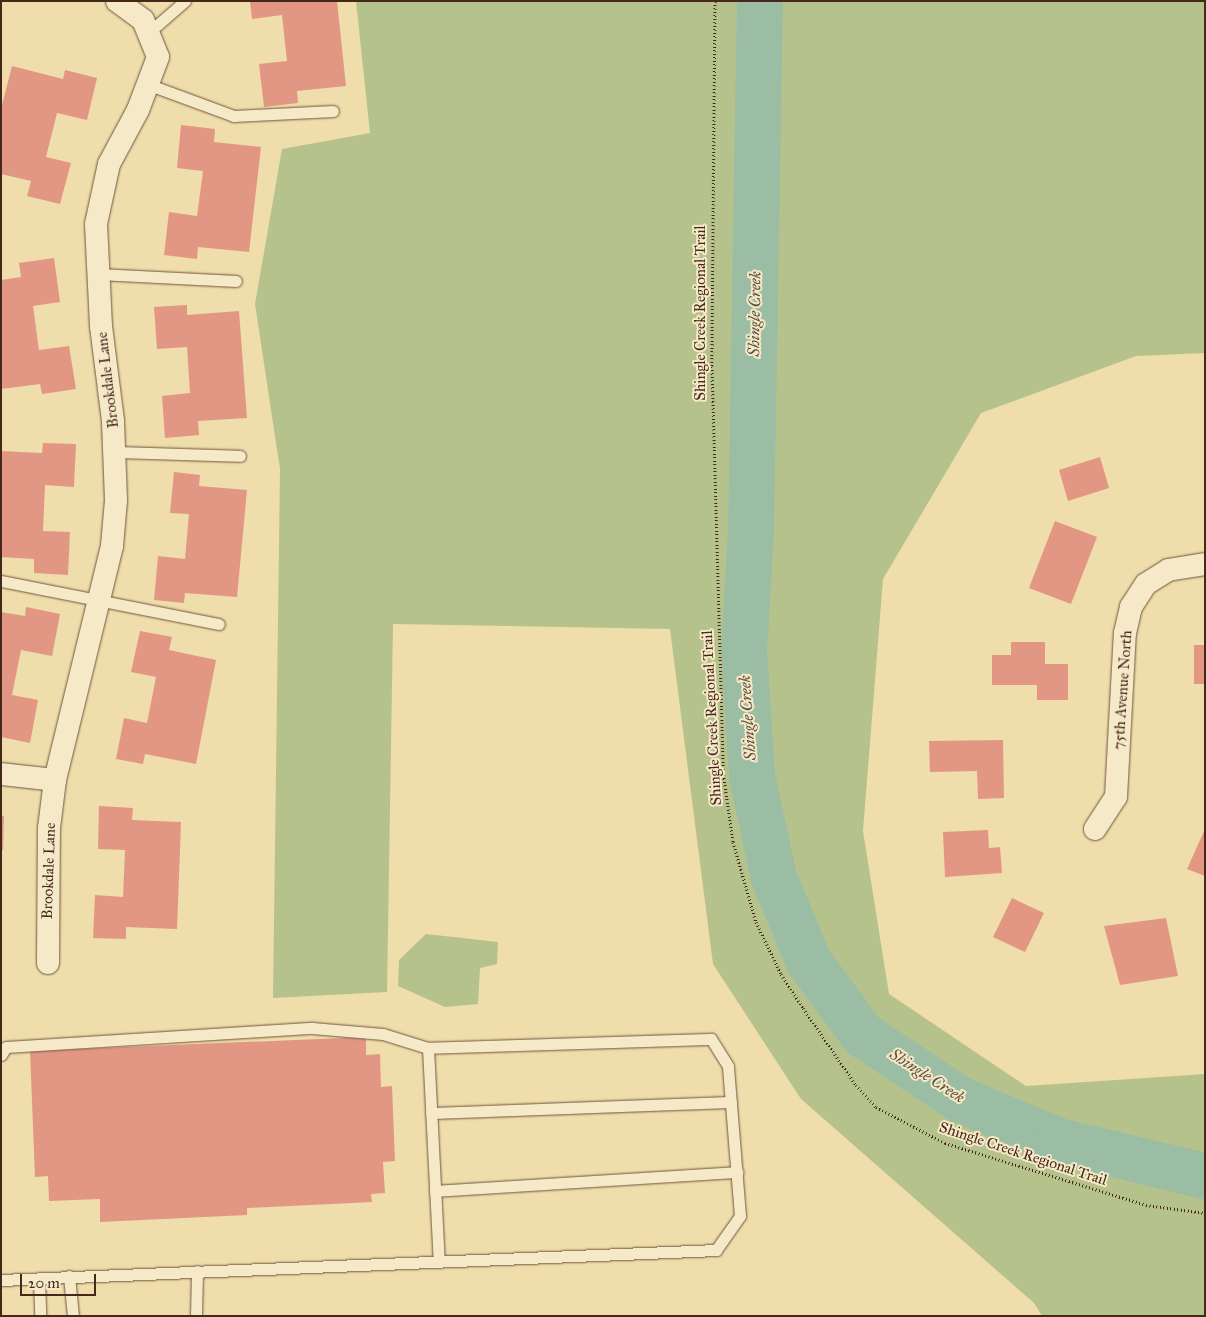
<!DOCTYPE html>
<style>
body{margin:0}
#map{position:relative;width:1206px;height:1317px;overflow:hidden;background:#efddab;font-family:"IM FELL Great Primer",serif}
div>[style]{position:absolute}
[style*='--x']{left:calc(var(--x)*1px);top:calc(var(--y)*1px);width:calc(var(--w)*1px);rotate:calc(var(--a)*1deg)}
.green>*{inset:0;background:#b5c28c}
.river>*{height:46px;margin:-23px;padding:0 23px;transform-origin:23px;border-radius:23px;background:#9bbda4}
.building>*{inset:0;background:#e29784}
.path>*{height:3px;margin-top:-1.5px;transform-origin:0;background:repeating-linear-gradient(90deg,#46281b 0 1px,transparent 0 3.5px)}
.roads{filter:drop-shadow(0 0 1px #70553f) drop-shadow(0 0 1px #70553f)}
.lane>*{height:11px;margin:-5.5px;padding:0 5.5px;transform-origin:5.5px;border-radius:5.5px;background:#f5e9c8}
.street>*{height:22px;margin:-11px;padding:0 11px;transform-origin:11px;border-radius:11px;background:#f5e9c8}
span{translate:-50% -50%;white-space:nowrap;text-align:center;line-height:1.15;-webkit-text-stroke:4px #f5e9c8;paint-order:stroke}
.street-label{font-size:15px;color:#46281b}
.water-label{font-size:16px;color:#5b4d3d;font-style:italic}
.frame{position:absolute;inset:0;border:2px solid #46281b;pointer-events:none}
.scale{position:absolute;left:20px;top:1274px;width:76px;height:22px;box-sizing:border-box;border:2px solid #46281b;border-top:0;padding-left:6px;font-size:15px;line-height:18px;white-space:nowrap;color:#46281b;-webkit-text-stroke:4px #f5e9c8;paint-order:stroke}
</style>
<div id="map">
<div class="green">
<i style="clip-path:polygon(356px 1px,1205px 1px,1205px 353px,1136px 356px,981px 413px,883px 579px,863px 831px,889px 994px,1026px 1086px,1205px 1074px,1205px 1316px,1042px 1316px,1034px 1303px,801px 1099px,713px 964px,670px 629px,393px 624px,387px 992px,273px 998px,280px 469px,255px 304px,282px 149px,370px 133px)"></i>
<i style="clip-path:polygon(426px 934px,498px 942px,497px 964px,480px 968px,478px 1004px,445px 1007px,398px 986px,399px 960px)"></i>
</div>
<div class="river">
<i style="--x:760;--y:1;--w:529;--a:90.97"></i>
<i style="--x:751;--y:530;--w:121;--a:93.3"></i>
<i style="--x:744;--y:651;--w:125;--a:86.3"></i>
<i style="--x:752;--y:776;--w:104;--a:77.8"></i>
<i style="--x:774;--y:878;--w:91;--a:67.4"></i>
<i style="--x:809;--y:962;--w:91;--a:53.5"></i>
<i style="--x:863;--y:1035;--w:118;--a:33.6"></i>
<i style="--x:961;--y:1100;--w:106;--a:22.7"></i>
<i style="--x:1059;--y:1141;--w:150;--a:13.5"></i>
</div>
<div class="building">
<i style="clip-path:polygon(250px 1px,337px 1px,346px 86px,297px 91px,298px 103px,264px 107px,259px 64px,287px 61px,282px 15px,252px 19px)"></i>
<i style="clip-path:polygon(12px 66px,63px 79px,65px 70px,97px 78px,87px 120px,57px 113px,46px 157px,71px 163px,60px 204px,27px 196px,31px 181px,1px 174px,1px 109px)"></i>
<i style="clip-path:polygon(181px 125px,215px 129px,214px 142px,261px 147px,249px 252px,198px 247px,197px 259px,164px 255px,169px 212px,197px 216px,203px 171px,177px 168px)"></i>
<i style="clip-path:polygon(54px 258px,60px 302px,33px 306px,39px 350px,69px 346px,76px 389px,42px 394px,40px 384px,1px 389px,1px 280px,21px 277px,19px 263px)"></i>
<i style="clip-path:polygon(187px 305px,187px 315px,239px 311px,247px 418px,198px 421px,199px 435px,165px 438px,162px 396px,190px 393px,187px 347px,157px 349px,154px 307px)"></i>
<i style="clip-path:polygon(43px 443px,76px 444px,74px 487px,45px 485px,43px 531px,70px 532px,68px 575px,34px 573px,34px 559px,1px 557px,1px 451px,42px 453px)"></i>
<i style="clip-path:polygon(1100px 457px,1109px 488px,1068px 501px,1059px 470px)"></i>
<i style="clip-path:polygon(174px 472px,200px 475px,199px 486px,247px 490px,237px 597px,185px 593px,184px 603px,154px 600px,158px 556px,185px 559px,189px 514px,170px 513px)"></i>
<i style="clip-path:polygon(1055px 521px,1097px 537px,1071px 604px,1029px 588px)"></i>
<i style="clip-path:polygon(26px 607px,60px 614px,52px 656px,21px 650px,12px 695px,38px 700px,30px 743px,1px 737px,1px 612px,25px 616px)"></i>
<i style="clip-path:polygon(140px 631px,172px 637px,169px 650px,216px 660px,196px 764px,145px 754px,143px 764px,116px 759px,124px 718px,147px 723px,156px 677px,131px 672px)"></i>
<i style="clip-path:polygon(1011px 642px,1045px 642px,1045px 664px,1068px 664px,1068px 700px,1037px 700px,1037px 685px,992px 685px,992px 655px,1011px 655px)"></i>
<i style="clip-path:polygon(1194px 645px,1205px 645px,1205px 684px,1194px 684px)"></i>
<i style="clip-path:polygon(1003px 740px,1004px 798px,978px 799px,977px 771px,930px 772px,929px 741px)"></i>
<i style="clip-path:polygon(99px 806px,133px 808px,132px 820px,181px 822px,177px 929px,126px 927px,126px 939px,93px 938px,95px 895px,123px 897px,125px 850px,98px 849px)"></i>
<i style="clip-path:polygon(1px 816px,4px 816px,3px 850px,1px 850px)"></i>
<i style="clip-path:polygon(1205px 829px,1205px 876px,1187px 869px)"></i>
<i style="clip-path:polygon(988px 830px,989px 848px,1000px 847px,1002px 873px,945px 877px,943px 832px)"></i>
<i style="clip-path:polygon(1012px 898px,1044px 913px,1025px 952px,993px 937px)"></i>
<i style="clip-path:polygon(1166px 918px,1178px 976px,1120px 985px,1104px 926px)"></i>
<i style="clip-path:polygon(366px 1037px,366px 1055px,380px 1054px,381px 1087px,392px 1086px,395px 1161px,383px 1162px,385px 1193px,371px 1194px,372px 1202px,247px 1208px,247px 1215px,100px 1222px,100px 1199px,49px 1201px,48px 1176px,35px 1177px,30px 1051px)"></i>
</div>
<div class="path">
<i style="--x:715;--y:1;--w:365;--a:90.5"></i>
<i style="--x:712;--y:366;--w:405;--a:88.4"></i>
<i style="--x:723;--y:771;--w:72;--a:82"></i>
<i style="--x:733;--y:842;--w:83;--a:74"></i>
<i style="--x:756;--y:922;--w:58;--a:64.3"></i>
<i style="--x:781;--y:974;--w:40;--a:57.1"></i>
<i style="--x:803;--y:1008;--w:93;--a:55.5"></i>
<i style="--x:856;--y:1085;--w:30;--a:48"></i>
<i style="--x:876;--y:1107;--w:78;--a:27.6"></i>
<i style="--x:945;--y:1143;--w:210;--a:17.1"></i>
<i style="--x:1146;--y:1205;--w:60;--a:7.7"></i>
</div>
<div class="roads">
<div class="lane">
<i style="--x:148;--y:33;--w:49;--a:-40.9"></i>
<i style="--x:147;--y:84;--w:93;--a:20.2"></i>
<i style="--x:234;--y:116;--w:99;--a:-2.9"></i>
<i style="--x:99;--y:274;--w:137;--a:2.9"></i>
<i style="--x:115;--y:452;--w:125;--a:1.8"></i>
<i style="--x:1;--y:581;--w:222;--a:11.2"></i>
<i style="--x:1;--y:1055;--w:9;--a:-58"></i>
<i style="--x:6;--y:1047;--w:307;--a:-3.6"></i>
<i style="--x:312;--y:1028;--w:71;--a:4.8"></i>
<i style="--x:383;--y:1034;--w:47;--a:17.3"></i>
<i style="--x:431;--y:1113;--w:300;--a:-2.1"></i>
<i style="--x:435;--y:1191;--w:303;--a:-3.6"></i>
<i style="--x:69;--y:1276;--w:40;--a:84.3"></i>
<i style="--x:39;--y:1278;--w:38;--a:88"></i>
<i style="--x:1;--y:1280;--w:716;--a:-2.4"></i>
<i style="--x:716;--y:1250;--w:42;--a:-54.8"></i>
<i style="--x:740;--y:1216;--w:150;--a:-94.6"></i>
<i style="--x:728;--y:1066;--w:32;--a:-122"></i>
<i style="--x:711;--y:1039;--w:283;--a:178.2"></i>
<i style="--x:428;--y:1048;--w:214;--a:87.1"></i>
<i style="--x:196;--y:1316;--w:45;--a:-88.7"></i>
</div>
<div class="street">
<i style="--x:1;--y:774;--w:54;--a:6.3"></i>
<i style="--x:55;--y:780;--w:241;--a:-76.3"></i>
<i style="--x:112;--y:546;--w:46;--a:-85"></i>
<i style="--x:116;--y:500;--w:79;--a:-92.2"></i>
<i style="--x:113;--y:421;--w:96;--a:-97.2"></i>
<i style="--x:101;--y:326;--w:102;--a:-92.8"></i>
<i style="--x:96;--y:224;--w:61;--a:-77.8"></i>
<i style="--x:109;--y:164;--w:61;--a:-61.8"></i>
<i style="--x:138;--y:110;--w:57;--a:-69.3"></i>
<i style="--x:158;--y:57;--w:40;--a:-112"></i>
<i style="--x:143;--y:20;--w:32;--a:-144"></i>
<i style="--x:1095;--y:829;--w:38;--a:-57"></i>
<i style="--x:1116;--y:797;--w:164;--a:-86.9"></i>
<i style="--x:1125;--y:633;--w:27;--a:-77"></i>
<i style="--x:1131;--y:607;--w:27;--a:-57"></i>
<i style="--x:1146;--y:584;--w:26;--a:-32"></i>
<i style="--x:1168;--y:570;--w:37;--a:-9"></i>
<i style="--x:48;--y:963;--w:135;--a:-89.6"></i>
<i style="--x:49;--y:828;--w:48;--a:-82.9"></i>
</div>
</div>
<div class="street-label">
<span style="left:701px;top:313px;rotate:-90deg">Shingle Creek Regional Trail</span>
<span style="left:108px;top:380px;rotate:-97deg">Brookdale Lane</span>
<span style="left:1123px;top:690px;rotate:-86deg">75th Avenue North</span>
<span style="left:712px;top:718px;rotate:-93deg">Shingle Creek Regional Trail</span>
<span style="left:49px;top:871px;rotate:-88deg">Brookdale Lane</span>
<span style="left:1023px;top:1154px;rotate:18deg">Shingle Creek Regional Trail</span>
</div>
<div class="water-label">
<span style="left:755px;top:314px;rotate:-89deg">Shingle Creek</span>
<span style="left:748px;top:718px;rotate:-94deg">Shingle Creek</span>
<span style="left:927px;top:1076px;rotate:33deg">Shingle Creek</span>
</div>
<div class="frame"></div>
<div class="scale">20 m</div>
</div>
